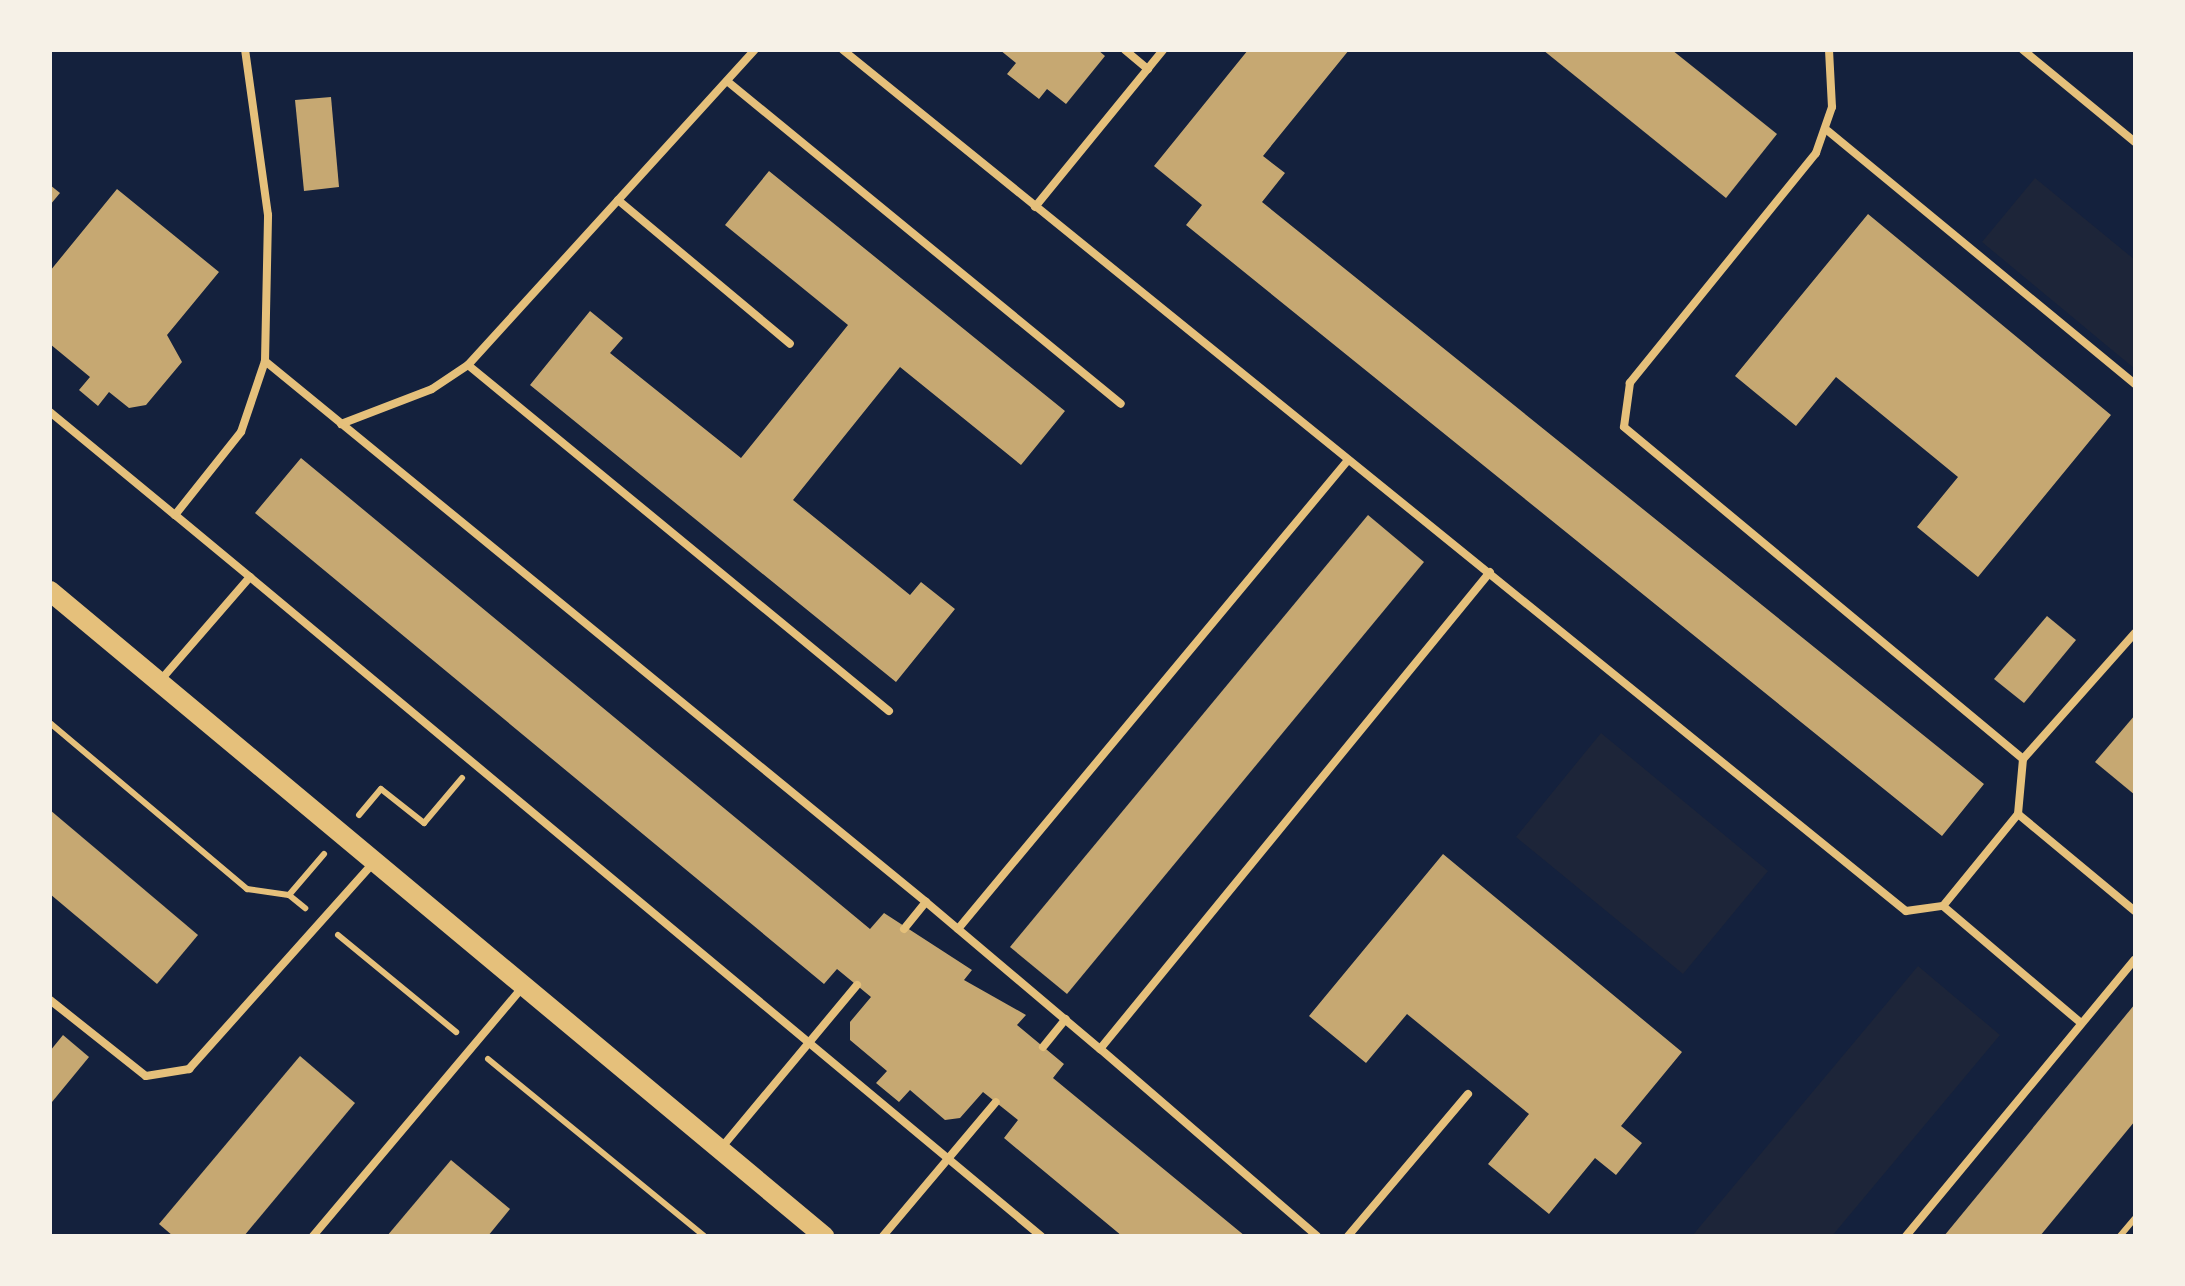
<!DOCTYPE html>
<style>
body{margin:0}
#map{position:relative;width:2185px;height:1286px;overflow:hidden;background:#14213d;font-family:Ubuntu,sans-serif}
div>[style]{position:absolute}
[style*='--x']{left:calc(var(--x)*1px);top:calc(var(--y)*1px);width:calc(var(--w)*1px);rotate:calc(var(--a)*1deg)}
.green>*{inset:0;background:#1d2539}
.building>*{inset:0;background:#c6a872}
.path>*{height:6px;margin:-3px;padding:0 3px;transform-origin:3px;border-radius:3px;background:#e5c07b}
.service>*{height:8px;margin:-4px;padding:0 4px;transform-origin:4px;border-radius:4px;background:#e5c07b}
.secondary>*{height:20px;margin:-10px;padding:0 10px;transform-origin:10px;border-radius:10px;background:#e5c07b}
span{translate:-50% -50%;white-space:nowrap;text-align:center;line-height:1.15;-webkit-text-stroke:9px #f6f1e7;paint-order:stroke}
.frame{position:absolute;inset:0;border:52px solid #f6f1e7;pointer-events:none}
</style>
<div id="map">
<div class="green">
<i style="clip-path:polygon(2035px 178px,2135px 260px,2135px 369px,1982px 242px)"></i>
<i style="clip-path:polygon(1601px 733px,1768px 871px,1683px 974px,1516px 837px)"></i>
<i style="clip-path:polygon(1918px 966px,2000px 1035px,1832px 1236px,1692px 1236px)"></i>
</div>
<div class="building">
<i style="clip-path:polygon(1000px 50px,1098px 50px,1105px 56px,1066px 104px,1047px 89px,1039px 99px,1007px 74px,1016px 63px)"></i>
<i style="clip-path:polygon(1248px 50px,1349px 50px,1263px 156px,1285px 173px,1262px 202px,1984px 784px,1942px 836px,1186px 225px,1202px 205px,1154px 166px)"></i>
<i style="clip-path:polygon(1543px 50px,1672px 50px,1777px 134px,1726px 198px)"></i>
<i style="clip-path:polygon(331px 97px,339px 187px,304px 191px,295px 100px)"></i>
<i style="clip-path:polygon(769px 171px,1065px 411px,1021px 465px,900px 367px,793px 500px,910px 595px,921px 582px,955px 609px,896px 682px,530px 385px,590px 311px,623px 338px,610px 353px,741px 458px,848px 325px,725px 225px)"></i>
<i style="clip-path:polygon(50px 185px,60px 193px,50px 205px)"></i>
<i style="clip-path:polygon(117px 189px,219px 272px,167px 335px,182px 362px,146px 405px,129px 408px,109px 392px,98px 406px,79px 390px,90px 377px,50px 344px,50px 271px)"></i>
<i style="clip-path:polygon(1868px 214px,2111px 415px,1978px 577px,1917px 527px,1958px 477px,1836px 377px,1796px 426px,1735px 376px)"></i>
<i style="clip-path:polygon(301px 458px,870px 929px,884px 913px,972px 970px,964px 980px,1026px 1015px,1017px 1025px,1064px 1064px,1053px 1078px,1245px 1236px,1122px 1236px,1004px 1138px,1018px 1120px,983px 1092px,960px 1118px,945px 1120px,910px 1090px,899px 1102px,876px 1083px,887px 1071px,850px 1040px,850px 1022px,871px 997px,837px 969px,824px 984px,255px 513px)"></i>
<i style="clip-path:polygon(1368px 515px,1424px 562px,1067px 994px,1010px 947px)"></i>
<i style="clip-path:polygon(2047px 616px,2076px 640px,2024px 703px,1994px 679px)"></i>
<i style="clip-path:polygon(2135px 715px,2135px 795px,2095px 762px)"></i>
<i style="clip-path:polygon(50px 810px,198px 935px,157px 984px,50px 894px)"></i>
<i style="clip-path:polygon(1443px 854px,1682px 1052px,1621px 1126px,1642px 1143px,1616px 1175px,1595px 1158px,1549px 1214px,1488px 1164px,1529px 1114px,1407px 1014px,1366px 1063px,1309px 1016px)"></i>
<i style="clip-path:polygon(2135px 1004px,2135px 1121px,2040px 1236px,1944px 1236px)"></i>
<i style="clip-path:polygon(63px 1035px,89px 1057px,52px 1102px,50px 1051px)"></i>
<i style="clip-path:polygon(300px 1056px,355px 1103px,244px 1236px,173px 1236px,159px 1224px)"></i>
<i style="clip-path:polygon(451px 1160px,510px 1209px,488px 1236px,387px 1236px)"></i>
</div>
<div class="path">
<i style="--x:50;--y:723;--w:258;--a:40.1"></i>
<i style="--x:247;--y:889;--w:42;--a:8.1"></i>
<i style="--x:289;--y:895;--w:21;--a:39"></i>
<i style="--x:359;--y:815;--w:34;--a:-50"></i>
<i style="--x:381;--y:789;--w:55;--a:38.3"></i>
<i style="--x:424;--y:823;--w:59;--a:-49.8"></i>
<i style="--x:289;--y:895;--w:54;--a:-49.5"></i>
<i style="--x:338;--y:935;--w:153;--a:39.4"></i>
<i style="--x:488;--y:1059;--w:279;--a:39.3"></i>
<i style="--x:2120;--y:1236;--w:23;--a:-50"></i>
</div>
<div class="service">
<i style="--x:843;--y:50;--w:1368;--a:39.01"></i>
<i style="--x:1906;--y:911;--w:37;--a:-8"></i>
<i style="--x:1943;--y:906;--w:181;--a:40.3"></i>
<i style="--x:1125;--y:50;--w:30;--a:40"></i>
<i style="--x:1829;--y:50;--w:57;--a:87"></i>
<i style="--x:1832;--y:107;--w:49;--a:109.2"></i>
<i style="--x:1816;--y:153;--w:296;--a:129"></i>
<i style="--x:1630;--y:383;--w:44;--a:97.8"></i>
<i style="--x:1624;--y:427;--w:519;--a:39.76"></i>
<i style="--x:2023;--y:50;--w:145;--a:39.4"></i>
<i style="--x:727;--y:81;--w:509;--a:39.34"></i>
<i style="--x:1828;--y:131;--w:398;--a:39.5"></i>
<i style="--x:618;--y:200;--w:224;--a:39.9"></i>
<i style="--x:1035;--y:207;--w:203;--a:-50.8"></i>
<i style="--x:265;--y:361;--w:854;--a:39.3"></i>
<i style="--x:468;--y:365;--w:545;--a:39.42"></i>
<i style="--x:50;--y:412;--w:162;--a:39.5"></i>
<i style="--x:341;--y:424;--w:97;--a:-21"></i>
<i style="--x:432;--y:389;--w:43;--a:-33.7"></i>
<i style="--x:468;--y:365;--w:426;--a:-47.7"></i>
<i style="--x:250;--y:577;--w:1030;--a:39.8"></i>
<i style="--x:159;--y:682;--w:139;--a:-49.1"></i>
<i style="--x:250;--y:577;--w:97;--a:-140.4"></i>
<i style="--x:175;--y:515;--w:106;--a:-51.5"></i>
<i style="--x:241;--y:432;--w:75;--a:-71.3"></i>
<i style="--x:265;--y:361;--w:146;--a:-88.8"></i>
<i style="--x:268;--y:215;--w:167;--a:-97.9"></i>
<i style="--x:2018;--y:814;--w:152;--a:39.7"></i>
<i style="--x:1943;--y:906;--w:119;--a:-50.8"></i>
<i style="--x:2018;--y:814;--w:55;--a:-84.8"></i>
<i style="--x:2023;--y:759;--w:169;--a:-48.4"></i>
<i style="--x:904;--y:929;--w:35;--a:-51"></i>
<i style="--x:926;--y:902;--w:228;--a:40.2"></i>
<i style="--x:958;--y:929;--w:610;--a:-50.25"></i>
<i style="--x:50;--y:1000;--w:122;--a:38.4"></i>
<i style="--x:146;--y:1076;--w:44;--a:-9.2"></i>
<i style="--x:189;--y:1069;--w:278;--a:-48.2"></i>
<i style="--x:1043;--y:1047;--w:36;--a:-51"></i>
<i style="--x:722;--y:1147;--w:211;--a:-50.2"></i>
<i style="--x:313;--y:1236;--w:326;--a:-49.9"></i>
<i style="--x:883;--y:1236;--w:175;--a:-49.9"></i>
<i style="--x:1317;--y:1236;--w:286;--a:-139.2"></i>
<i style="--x:1100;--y:1049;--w:616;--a:-50.73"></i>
<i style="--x:1348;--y:1236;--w:186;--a:-49.8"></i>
<i style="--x:1906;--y:1236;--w:359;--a:-50.4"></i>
</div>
<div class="secondary">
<i style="--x:50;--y:591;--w:1008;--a:39.81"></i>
</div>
<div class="frame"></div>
</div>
